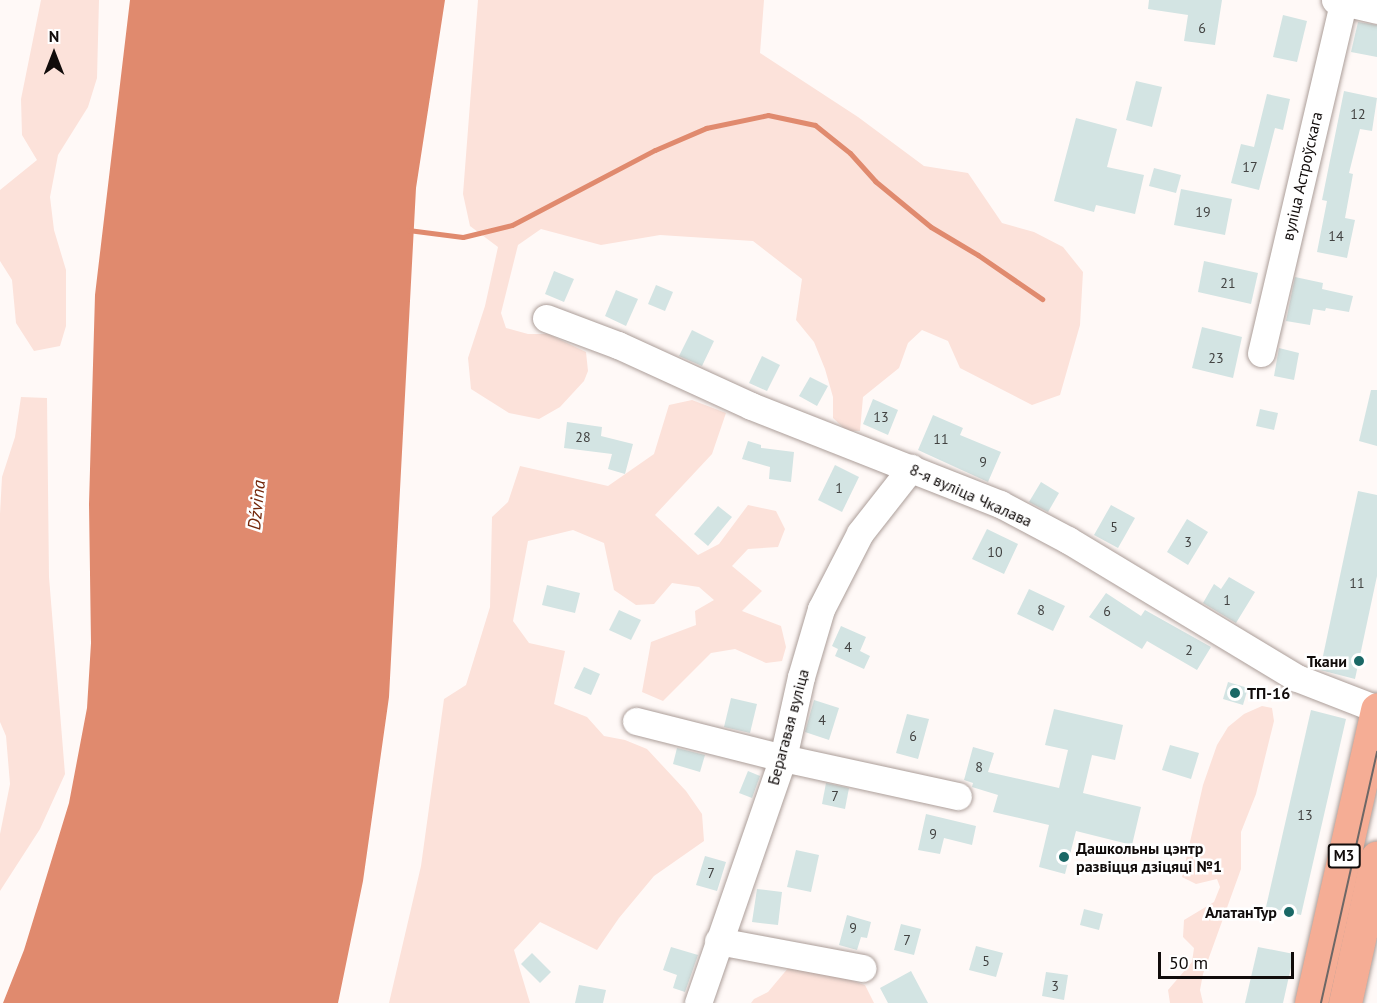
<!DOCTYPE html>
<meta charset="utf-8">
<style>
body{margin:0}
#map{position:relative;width:1377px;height:1003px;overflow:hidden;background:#fff9f7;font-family:"PT Sans",sans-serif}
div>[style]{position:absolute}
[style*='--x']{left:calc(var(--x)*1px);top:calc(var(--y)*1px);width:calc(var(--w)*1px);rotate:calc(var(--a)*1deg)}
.green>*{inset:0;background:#fce2da}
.water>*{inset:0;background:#e08a6e}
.stream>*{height:5px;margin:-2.5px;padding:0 2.5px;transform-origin:2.5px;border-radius:2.5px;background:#e08a6e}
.building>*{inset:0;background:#d3e4e3}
.roads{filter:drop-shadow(0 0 2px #ac9e99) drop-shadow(0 0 2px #ac9e99)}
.minor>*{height:27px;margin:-13.5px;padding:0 13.5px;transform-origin:13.5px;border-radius:13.5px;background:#fff}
.major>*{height:33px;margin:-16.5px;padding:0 16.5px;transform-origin:16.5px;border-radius:16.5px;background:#f5ad95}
.tram>*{height:1.5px;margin:-0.75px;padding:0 0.75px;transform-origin:0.75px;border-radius:0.75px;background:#6d6766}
.dots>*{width:16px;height:16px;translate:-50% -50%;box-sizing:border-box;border:3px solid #fff;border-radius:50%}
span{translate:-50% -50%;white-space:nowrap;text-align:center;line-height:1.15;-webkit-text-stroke:5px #fff;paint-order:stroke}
.number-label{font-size:14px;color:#424241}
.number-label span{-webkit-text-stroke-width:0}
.shield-label span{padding:2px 4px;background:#fff;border:2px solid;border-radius:4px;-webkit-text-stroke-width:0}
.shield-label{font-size:15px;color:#110c0b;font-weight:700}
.street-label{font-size:16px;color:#110c0b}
.poi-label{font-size:16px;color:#110c0b;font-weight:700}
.right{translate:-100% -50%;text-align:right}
.left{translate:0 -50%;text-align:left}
.water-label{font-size:18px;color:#73270a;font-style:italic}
.north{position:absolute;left:24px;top:24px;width:60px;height:60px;-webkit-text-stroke:4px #fff;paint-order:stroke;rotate:0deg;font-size:16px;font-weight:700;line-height:24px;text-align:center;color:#110c0b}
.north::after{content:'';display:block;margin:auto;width:21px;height:27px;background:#110c0b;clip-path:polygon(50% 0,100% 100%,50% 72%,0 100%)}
.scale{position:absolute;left:1158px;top:952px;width:136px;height:27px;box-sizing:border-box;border:3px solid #110c0b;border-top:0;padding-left:8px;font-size:18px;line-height:21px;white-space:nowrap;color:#110c0b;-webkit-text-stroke:4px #fff;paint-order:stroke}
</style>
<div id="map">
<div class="green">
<i style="clip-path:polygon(41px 0,99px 0,97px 78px,88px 107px,58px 155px,50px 197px,54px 230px,66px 270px,66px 326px,60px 346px,34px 351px,16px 323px,12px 280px,0 261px,0 190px,37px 160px,22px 135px,21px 99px)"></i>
<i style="clip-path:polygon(478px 0,764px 0,760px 53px,858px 117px,924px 166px,968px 173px,1002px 223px,1034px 232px,1063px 247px,1083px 272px,1080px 325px,1060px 395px,1032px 405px,960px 368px,948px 341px,922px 330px,908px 343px,899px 368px,863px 397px,860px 431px,847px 431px,833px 418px,833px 397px,825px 369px,814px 342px,796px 320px,802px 279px,753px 241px,660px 235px,601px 245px,541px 229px,518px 245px,501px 313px,506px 328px,528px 334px,548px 334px,586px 352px,588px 371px,584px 381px,560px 407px,539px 419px,509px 413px,471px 389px,468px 358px,485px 306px,498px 247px,470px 226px,463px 194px)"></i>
<i style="clip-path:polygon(21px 397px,47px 398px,49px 577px,65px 774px,40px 829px,0 891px,0 834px,10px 784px,6px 736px,0 722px,0 514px,2px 477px,15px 437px)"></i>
<i style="clip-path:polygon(692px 400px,726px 413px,712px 454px,655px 515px,698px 555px,719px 544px,748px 505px,776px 511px,785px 529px,778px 547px,748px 549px,732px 566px,762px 591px,742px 611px,781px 626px,786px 647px,782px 661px,766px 663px,735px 649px,711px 653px,663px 701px,642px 692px,651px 642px,696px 625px,695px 611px,714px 600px,699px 587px,672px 583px,654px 604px,636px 605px,614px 590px,604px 543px,573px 530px,528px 541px,513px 621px,529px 643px,565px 651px,554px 704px,587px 717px,604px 736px,625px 740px,647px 749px,686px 791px,702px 814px,704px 841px,654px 876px,619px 918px,597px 950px,540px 922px,514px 950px,530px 1003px,389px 1003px,421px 866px,444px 699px,466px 685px,490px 607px,492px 517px,508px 502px,520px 466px,608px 486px,654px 454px,669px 405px)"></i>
<i style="clip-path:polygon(1262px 706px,1272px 708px,1274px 721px,1256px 794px,1241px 832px,1241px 869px,1203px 974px,1200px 990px,1203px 1003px,1170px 1003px,1168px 990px,1192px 962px,1194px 948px,1183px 937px,1184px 920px,1214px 902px,1220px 887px,1217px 879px,1196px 884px,1182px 877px,1203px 785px,1217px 745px,1228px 727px,1244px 714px)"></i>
<i style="clip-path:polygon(789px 967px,837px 976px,865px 985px,874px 1003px,751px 1003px,754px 999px,768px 992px)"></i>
</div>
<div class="water">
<i style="clip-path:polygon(130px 0,445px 0,416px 188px,389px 697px,363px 881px,338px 1003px,3px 1003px,24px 950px,69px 803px,87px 708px,91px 643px,89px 504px,95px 295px)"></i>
</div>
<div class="stream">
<i style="--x:408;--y:230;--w:55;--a:7.3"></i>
<i style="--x:463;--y:237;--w:50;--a:-13.8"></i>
<i style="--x:512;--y:225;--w:161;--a:-27.7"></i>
<i style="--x:655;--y:150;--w:56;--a:-23.3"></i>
<i style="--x:706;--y:128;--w:63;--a:-11.8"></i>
<i style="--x:768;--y:115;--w:48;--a:12"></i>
<i style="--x:815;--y:125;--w:45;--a:38.7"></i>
<i style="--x:850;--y:153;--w:38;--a:48"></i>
<i style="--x:875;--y:181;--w:72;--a:39.4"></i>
<i style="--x:931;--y:227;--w:55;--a:30.8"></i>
<i style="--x:978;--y:255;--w:78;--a:34.5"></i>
</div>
<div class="building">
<i style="clip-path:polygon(1149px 0,1222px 0,1215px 45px,1184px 41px,1188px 15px,1148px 9px)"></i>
<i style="clip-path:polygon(1283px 15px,1307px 21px,1297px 62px,1273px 57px)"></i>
<i style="clip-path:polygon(1358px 22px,1377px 25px,1377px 57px,1351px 52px)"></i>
<i style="clip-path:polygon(1136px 81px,1162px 87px,1152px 127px,1126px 120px)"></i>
<i style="clip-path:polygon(1344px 91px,1377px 98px,1372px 131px,1360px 129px,1349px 173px,1353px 174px,1345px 218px,1355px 220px,1347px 258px,1317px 252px,1327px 201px,1322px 200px)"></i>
<i style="clip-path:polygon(1267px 94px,1290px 99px,1283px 130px,1275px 128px,1259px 190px,1231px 183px,1241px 144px,1254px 147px)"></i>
<i style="clip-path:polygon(1076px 118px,1117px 129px,1107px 167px,1144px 175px,1135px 214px,1096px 205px,1094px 212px,1054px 201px)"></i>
<i style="clip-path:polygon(1154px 168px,1181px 175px,1176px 193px,1149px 186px)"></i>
<i style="clip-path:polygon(1181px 189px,1232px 199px,1225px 235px,1174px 225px)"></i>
<i style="clip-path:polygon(1204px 261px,1258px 273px,1251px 304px,1198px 292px)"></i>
<i style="clip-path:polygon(554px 271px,574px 279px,564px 302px,545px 294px)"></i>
<i style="clip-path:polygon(1295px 277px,1323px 283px,1322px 289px,1353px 296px,1349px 312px,1326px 308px,1325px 311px,1313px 309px,1310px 325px,1286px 321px)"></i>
<i style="clip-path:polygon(656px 285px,673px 292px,665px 311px,648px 304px)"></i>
<i style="clip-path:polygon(616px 290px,638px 299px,626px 326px,605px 316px)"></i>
<i style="clip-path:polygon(1202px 327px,1242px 337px,1233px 378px,1192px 368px)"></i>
<i style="clip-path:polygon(692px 330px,714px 341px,702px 366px,679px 356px)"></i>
<i style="clip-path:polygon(1279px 348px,1299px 353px,1294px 380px,1274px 376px)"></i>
<i style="clip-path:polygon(762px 356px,780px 365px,767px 391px,749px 383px)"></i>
<i style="clip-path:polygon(810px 377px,828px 386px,817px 406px,799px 396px)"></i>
<i style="clip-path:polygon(1371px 390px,1377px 390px,1377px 446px,1359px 441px)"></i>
<i style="clip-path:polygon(873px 399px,898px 410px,888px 435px,863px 424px)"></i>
<i style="clip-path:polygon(1260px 409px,1278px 413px,1274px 430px,1256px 426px)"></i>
<i style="clip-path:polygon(933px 415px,963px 428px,960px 435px,1001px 452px,988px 482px,918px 450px)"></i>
<i style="clip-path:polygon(567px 422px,602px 427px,601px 436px,633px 444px,625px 474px,608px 469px,612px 454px,564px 448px)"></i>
<i style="clip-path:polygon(748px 441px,761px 445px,761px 448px,794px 452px,791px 482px,769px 479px,770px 467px,742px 459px)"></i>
<i style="clip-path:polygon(835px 465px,859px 477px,842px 512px,818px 500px)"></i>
<i style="clip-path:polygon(1041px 482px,1059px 493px,1048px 512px,1029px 502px)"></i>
<i style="clip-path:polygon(1358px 491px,1377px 495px,1377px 576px,1355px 679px,1320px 670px)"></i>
<i style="clip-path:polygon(1111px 505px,1135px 518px,1118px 548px,1094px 535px)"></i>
<i style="clip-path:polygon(718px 506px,732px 517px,708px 546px,694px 534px)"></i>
<i style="clip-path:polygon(1187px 519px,1208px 532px,1188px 565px,1167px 552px)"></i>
<i style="clip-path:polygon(987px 529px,1018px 544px,1004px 574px,972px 559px)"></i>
<i style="clip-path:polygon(1229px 577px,1255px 592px,1236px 623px,1203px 603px,1214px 584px,1221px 589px)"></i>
<i style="clip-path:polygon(547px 585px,580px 593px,575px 613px,542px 605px)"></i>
<i style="clip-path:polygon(1029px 589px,1065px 606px,1053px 631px,1017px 614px)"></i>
<i style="clip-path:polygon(1106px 593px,1141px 616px,1145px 610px,1211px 647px,1197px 670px,1147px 641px,1142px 649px,1089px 617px)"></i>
<i style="clip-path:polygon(619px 610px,641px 620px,631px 640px,609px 630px)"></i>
<i style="clip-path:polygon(841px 626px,866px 637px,860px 651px,870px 656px,864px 669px,835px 656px,838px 649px,832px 646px)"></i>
<i style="clip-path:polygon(584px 667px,600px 674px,591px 695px,574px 688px)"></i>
<i style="clip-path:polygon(1228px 682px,1248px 688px,1243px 705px,1223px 699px)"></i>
<i style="clip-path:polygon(731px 698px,757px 704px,750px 733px,724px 727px)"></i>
<i style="clip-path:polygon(814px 700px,839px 708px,829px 740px,805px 732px)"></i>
<i style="clip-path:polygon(1054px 709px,1123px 725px,1115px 760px,1092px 755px,1083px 793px,1141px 807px,1132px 845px,1076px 831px,1065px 874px,1039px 867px,1049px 825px,993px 812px,998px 795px,972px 787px,973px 783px,964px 780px,973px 747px,994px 753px,988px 772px,1059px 788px,1068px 750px,1045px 745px)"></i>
<i style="clip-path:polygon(1311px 710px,1346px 719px,1301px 915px,1266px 907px)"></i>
<i style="clip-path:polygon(907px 714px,929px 719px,918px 759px,896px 753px)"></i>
<i style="clip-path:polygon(1170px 745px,1199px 753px,1191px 779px,1162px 770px)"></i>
<i style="clip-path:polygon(677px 748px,705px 755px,700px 772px,673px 764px)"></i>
<i style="clip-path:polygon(748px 771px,760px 776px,752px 798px,739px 793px)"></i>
<i style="clip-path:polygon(826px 783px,849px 788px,845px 809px,822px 804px)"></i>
<i style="clip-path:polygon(926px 814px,976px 826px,972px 845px,944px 838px,940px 854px,918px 850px)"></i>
<i style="clip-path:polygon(796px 850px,819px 855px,811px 892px,787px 887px)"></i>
<i style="clip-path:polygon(705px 856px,726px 862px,717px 891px,696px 885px)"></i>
<i style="clip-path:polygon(757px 889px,782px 892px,778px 925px,752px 922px)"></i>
<i style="clip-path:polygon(1084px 909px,1103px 914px,1099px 930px,1080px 925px)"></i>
<i style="clip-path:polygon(847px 915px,871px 922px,867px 938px,861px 937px,857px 950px,839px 945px)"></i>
<i style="clip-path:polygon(901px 924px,921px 929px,914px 955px,894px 950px)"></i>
<i style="clip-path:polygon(976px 946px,1003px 953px,996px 977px,969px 970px)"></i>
<i style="clip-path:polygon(671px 947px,698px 955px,685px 992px,673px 988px,677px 975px,663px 970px)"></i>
<i style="clip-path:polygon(1258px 947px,1294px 954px,1283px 1003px,1245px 1003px)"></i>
<i style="clip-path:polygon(532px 953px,551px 972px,540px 983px,521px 964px)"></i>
<i style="clip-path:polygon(911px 971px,928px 1003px,888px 1003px,880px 988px)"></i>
<i style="clip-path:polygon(1046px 972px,1068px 975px,1064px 1000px,1042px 996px)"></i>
<i style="clip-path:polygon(579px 985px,606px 990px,603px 1003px,575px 1003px)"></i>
</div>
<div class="roads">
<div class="minor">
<i style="--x:1335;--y:0;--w:43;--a:13.4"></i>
<i style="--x:546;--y:318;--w:77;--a:20.6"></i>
<i style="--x:618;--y:345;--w:146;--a:24.6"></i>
<i style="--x:751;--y:406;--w:268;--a:21.5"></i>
<i style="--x:1000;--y:504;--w:77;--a:27.9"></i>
<i style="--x:1068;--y:540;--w:267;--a:31.1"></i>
<i style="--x:1297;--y:678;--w:86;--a:21.2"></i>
<i style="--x:1261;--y:353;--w:363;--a:-76.8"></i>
<i style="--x:636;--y:721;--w:152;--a:14.1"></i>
<i style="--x:783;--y:758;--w:179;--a:12.3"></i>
<i style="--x:718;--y:941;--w:147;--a:10.6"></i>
<i style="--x:698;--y:1003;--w:259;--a:-70.9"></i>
<i style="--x:783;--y:758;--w:83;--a:-77.5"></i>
<i style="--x:801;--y:677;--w:71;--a:-73.6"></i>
<i style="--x:821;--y:609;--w:85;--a:-62.8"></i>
<i style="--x:860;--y:533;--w:83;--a:-51.9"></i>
</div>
<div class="major">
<i style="--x:1311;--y:1003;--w:301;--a:-77.3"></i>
<i style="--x:1345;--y:1003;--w:149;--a:-77.6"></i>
</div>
</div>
<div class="tram">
<i style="--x:1321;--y:1003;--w:257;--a:-77.4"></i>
</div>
<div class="dots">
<i style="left:1359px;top:661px;background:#1a6866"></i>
<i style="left:1235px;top:693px;background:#1a6866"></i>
<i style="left:1064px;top:857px;background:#1a6866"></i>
<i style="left:1289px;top:912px;background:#1a6866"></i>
</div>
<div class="number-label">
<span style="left:1202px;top:28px">6</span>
<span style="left:1358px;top:114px">12</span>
<span style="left:1250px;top:167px">17</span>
<span style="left:1203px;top:212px">19</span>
<span style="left:1336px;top:236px">14</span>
<span style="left:1228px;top:283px">21</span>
<span style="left:1216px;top:358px">23</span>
<span style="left:881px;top:417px">13</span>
<span style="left:583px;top:437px">28</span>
<span style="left:941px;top:439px">11</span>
<span style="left:983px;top:462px">9</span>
<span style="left:839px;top:488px">1</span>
<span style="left:1114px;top:527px">5</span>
<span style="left:1188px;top:542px">3</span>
<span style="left:995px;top:552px">10</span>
<span style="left:1357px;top:583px">11</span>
<span style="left:1227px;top:600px">1</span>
<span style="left:1041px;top:610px">8</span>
<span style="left:1107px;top:611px">6</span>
<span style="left:848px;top:647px">4</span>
<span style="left:1189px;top:650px">2</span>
<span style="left:822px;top:720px">4</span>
<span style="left:913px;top:736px">6</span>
<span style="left:979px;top:767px">8</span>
<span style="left:835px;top:796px">7</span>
<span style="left:1305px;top:815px">13</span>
<span style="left:933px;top:834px">9</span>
<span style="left:711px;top:873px">7</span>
<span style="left:853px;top:928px">9</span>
<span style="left:907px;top:940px">7</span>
<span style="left:986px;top:961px">5</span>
<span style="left:1055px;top:986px">3</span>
</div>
<div class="shield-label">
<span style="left:1344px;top:856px">М3</span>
</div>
<div class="street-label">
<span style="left:1302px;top:176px;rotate:-77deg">вуліца Астроўскага</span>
<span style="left:971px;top:495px;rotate:24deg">8-я вуліца Чкалава</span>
<span style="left:788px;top:727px;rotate:-75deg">Берагавая вуліца</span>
</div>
<div class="poi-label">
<span class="right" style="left:1347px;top:661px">Ткани</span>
<span class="left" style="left:1247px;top:693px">ТП-16</span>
<span class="left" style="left:1076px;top:857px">Дашкольны цэнтр<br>развіцця дзіцяці №1</span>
<span class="right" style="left:1277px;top:912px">АлатанТур</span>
</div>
<div class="water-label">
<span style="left:257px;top:505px;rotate:-84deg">Dźvina</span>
</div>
<div class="north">N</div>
<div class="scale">50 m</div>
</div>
